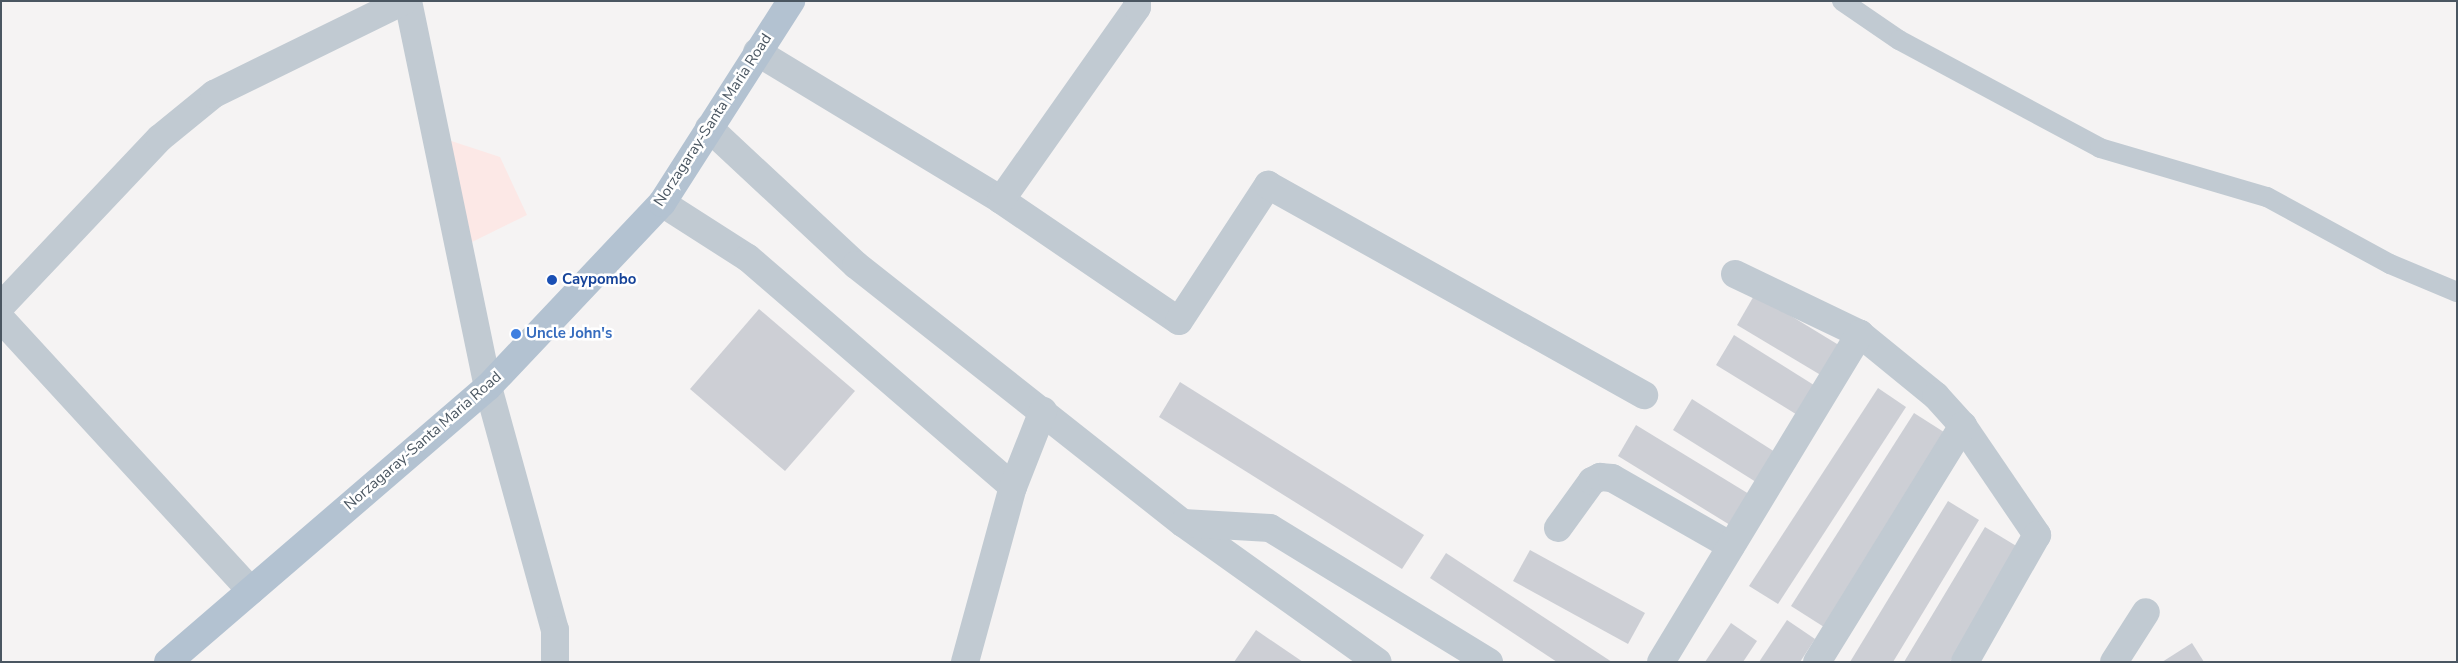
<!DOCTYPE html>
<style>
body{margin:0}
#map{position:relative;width:2458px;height:663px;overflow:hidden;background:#f5f3f3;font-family:"Nunito Sans",sans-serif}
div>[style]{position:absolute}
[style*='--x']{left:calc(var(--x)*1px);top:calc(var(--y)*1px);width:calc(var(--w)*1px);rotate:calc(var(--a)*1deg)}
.medical>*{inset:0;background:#fce8e6}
.building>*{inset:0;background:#cdcfd5}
.service>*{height:20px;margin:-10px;padding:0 10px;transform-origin:10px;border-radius:10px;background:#c1cad2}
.minor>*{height:28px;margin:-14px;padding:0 14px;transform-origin:14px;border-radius:14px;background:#c1cad2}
.tertiary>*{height:28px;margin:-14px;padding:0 14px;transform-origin:14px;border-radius:14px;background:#c1cad2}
.primary>*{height:28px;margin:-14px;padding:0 14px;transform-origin:14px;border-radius:14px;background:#b3c2d1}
.dots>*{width:14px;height:14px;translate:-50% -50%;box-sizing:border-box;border:2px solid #fff;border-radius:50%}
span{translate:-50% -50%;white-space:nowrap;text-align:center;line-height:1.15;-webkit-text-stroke:5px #fff;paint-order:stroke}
.street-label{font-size:15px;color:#4a5661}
.transit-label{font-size:15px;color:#164399;font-weight:700}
.left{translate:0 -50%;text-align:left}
.shop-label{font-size:15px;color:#366cbe;font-weight:700}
.frame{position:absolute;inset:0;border:2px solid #4a5661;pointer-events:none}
</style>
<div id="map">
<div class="medical">
<i style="clip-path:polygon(433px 135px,500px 157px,527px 215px,470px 243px)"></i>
</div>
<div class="building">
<i style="clip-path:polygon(1755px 294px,1842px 347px,1824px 377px,1737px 325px)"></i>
<i style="clip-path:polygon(759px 309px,855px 391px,785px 471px,690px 389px)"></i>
<i style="clip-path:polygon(1734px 335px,1817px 387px,1799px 416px,1716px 365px)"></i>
<i style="clip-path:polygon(1180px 382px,1424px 535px,1402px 569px,1159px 417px)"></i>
<i style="clip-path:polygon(1878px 388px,1906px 407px,1778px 604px,1749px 586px)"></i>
<i style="clip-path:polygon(1692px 399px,1775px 452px,1756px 482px,1673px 430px)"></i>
<i style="clip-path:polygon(1914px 413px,1947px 434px,1824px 627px,1791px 606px)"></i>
<i style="clip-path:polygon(1636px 425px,1749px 494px,1730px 525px,1618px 456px)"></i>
<i style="clip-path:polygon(1948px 501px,1979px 520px,1893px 662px,1850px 662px)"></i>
<i style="clip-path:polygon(1985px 527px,2018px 547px,1950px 662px,1904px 662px)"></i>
<i style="clip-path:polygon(1530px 550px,1645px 613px,1628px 644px,1513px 581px)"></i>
<i style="clip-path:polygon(1446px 553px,1612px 662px,1557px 662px,1430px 578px)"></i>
<i style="clip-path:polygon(1787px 620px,1815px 639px,1800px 662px,1759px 662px)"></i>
<i style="clip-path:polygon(1731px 623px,1757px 641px,1743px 662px,1705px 662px)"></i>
<i style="clip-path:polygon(1256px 630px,1303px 662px,1234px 662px)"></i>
<i style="clip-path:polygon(2192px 643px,2204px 662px,2162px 662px)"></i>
</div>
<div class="service">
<i style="--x:1842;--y:1;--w:69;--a:34.4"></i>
<i style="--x:1899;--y:40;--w:228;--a:28.2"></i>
<i style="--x:2100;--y:148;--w:174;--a:16.4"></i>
<i style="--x:2267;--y:197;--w:140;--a:28.6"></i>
<i style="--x:2390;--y:264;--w:73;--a:22.7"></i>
</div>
<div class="minor">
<i style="--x:408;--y:1;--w:394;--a:78.3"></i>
<i style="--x:757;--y:52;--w:285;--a:31.2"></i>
<i style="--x:1001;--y:200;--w:215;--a:34.2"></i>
<i style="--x:1179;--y:321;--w:163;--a:-56.8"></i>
<i style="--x:1268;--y:185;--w:431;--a:29.2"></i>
<i style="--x:709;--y:128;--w:201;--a:43"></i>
<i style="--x:856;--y:265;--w:417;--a:38.3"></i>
<i style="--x:1183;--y:523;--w:239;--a:35.5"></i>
<i style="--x:1001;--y:200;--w:236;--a:-54.8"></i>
<i style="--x:1137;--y:7;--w:6;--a:-90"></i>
<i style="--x:662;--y:203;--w:102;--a:32.6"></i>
<i style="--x:748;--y:258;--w:350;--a:40.8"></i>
<i style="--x:1735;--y:274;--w:139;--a:25.6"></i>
<i style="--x:1860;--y:334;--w:98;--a:39.2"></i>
<i style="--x:1936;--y:396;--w:40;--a:48"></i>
<i style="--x:1963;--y:426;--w:132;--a:55.8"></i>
<i style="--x:2037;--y:535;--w:146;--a:119.6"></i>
<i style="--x:1;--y:306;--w:231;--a:-46.6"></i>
<i style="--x:160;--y:138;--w:70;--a:-39.2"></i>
<i style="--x:214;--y:94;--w:212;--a:-26.1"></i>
<i style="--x:1;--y:319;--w:369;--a:47.4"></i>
<i style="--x:1183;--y:523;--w:87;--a:3.3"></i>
<i style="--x:1270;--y:528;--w:257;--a:31.5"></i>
<i style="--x:1558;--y:528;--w:58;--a:-54.1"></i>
<i style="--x:1592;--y:481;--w:9;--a:-27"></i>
<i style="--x:1600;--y:477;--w:12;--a:5"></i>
<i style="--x:1612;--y:478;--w:137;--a:29.7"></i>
<i style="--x:965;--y:662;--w:181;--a:-74.7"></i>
<i style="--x:1013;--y:487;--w:82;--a:-68.5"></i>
<i style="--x:1661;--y:662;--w:384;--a:-58.8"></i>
<i style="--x:1817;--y:662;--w:278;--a:-58.3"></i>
<i style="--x:2114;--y:662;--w:59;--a:-57.4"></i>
</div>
<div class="tertiary">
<i style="--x:488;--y:387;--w:252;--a:74.6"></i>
<i style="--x:555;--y:630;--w:32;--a:90"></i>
</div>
<div class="primary">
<i style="--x:168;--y:662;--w:422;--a:-40.7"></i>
<i style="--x:488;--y:387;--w:253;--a:-46.6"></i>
<i style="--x:662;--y:203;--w:240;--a:-57.4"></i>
</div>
<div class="dots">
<i style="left:552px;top:280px;background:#1a4fb4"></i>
<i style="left:516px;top:334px;background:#3f7fe0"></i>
</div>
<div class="street-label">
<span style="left:713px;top:120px;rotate:-57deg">Norzagaray-Santa Maria Road</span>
<span style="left:423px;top:441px;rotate:-41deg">Norzagaray-Santa Maria Road</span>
</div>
<div class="transit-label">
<span class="left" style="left:562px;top:280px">Caypombo</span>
</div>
<div class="shop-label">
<span class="left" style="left:526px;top:334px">Uncle John's</span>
</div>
<div class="frame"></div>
</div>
